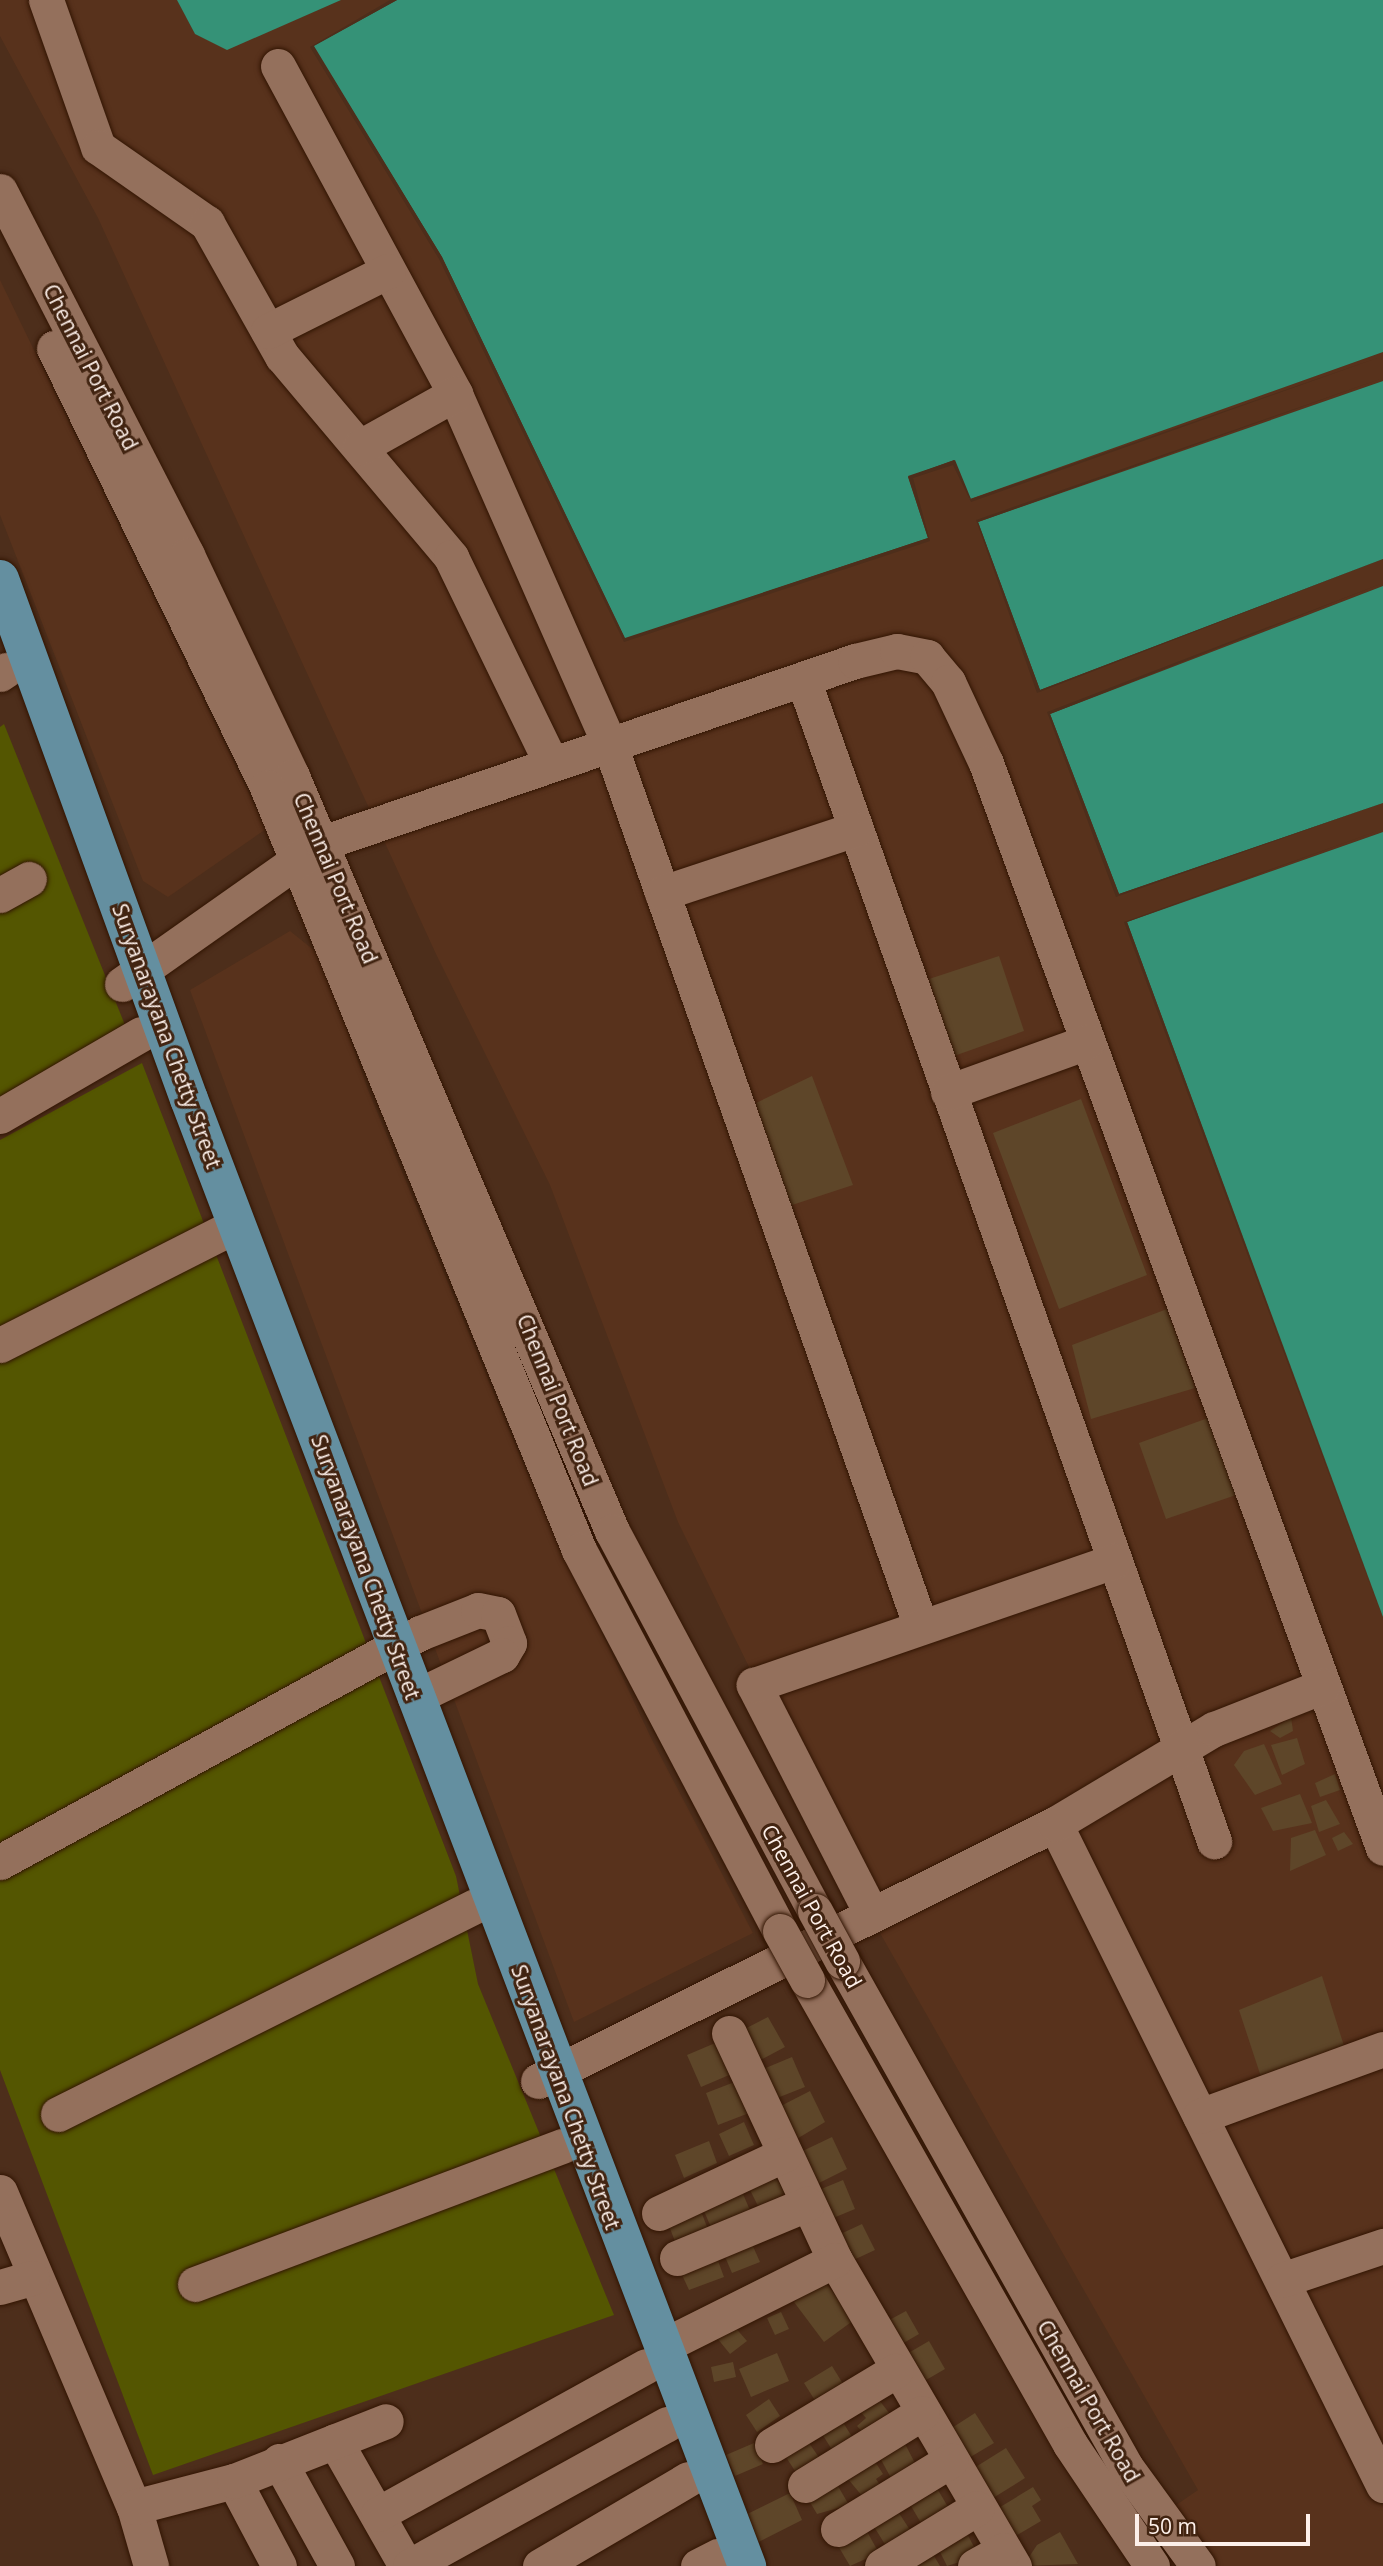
<!DOCTYPE html>
<style>
body{margin:0}
#map{position:relative;width:1383px;height:2566px;overflow:hidden;background:#4d2e1b;font-family:"Open Sans",sans-serif}
div>[style]{position:absolute}
[style*='--x']{left:calc(var(--x)*1px);top:calc(var(--y)*1px);width:calc(var(--w)*1px);rotate:calc(var(--a)*1deg)}
.built>*{inset:0;background:#58321c}
.green>*{inset:0;background:#545601}
.water>*{inset:0;background:#359277}
.pier>*{inset:0;background:#4d2e1b}
.building>*{inset:0;background:#5e4629}
.roads{filter:drop-shadow(0 0 2px #321503) drop-shadow(0 0 2px #321503)}
.minor>*{height:35px;margin:-17.5px;padding:0 17.5px;transform-origin:17.5px;border-radius:17.5px;background:#94705c}
.major>*{height:38px;margin:-19px;padding:0 19px;transform-origin:19px;border-radius:19px;background:#648fa0}
.bridges{filter:drop-shadow(0 0 2px #321503) drop-shadow(0 0 2px #321503)}
.minor-bridge>*{height:35px;margin:-17.5px;padding:0 17.5px;transform-origin:17.5px;border-radius:17.5px;background:#94705c}
span{translate:-50% -50%;white-space:nowrap;text-align:center;line-height:1.15;-webkit-text-stroke:6px #422411;paint-order:stroke}
.street-label{font-size:21px;color:#fdf0ea}
.scale{position:absolute;left:1135px;top:2514px;width:175px;height:32px;box-sizing:border-box;border:4px solid #fdf0ea;border-top:0;padding-left:9px;font-size:21px;line-height:24px;white-space:nowrap;color:#fdf0ea;-webkit-text-stroke:5px #422411;paint-order:stroke}
</style>
<div id="map">
<div class="built">
<i style="clip-path:polygon(0 0,177px 0,195px 34px,227px 49px,341px 0,397px 0,314px 45px,908px 476px,955px 460px,970px 498px,1383px 352px,1383px 381px,978px 523px,1040px 690px,1383px 559px,1383px 586px,1050px 714px,1119px 894px,1383px 803px,1383px 832px,1127px 922px,1383px 1617px,1383px 2566px,1179px 2566px,1153px 2521px,1198px 2490px,876px 1926px,678px 1522px,550px 1185px,436px 954px,98px 218px,0 36px)"></i>
<i style="clip-path:polygon(0 280px,266px 829px,168px 897px,143px 881px,0 515px)"></i>
<i style="clip-path:polygon(290px 931px,321px 956px,368px 1090px,526px 1471px,651px 1738px,753px 1933px,574px 2022px,190px 990px)"></i>
</div>
<div class="green">
<i style="clip-path:polygon(4px 724px,127px 1030px,0 1103px,0 727px)"></i>
<i style="clip-path:polygon(142px 1063px,456px 1876px,478px 1984px,614px 2315px,153px 2475px,0 2070px,0 1140px)"></i>
</div>
<div class="water">
<i style="clip-path:polygon(177px 0,341px 0,227px 50px,195px 34px)"></i>
<i style="clip-path:polygon(397px 0,1383px 0,1383px 352px,970px 499px,954px 460px,908px 477px,928px 538px,625px 639px,442px 257px,313px 46px)"></i>
<i style="clip-path:polygon(1383px 381px,1383px 559px,1040px 690px,978px 522px)"></i>
<i style="clip-path:polygon(1383px 586px,1383px 803px,1119px 894px,1050px 714px)"></i>
<i style="clip-path:polygon(1383px 832px,1383px 1617px,1127px 922px)"></i>
</div>
<div class="pier">
<i style="clip-path:polygon(390px 0,397px 0,314px 46px,442px 257px,625px 638px,928px 538px,908px 476px,955px 460px,971px 499px,1383px 356px,971px 502px,953px 465px,913px 478px,930px 541px,624px 642px,439px 259px,310px 47px)"></i>
<i style="clip-path:polygon(1383px 378px,978px 522px,1040px 690px,1383px 559px,1037px 693px,976px 520px)"></i>
<i style="clip-path:polygon(1383px 583px,1050px 714px,1119px 894px,1383px 803px,1116px 897px,1047px 712px)"></i>
<i style="clip-path:polygon(1383px 829px,1127px 922px,1383px 1620px,1124px 922px)"></i>
</div>
<div class="building">
<i style="clip-path:polygon(999px 956px,1024px 1031px,954px 1056px,929px 979px)"></i>
<i style="clip-path:polygon(812px 1076px,853px 1185px,786px 1207px,756px 1103px)"></i>
<i style="clip-path:polygon(1081px 1099px,1147px 1275px,1059px 1309px,993px 1133px)"></i>
<i style="clip-path:polygon(1167px 1309px,1195px 1388px,1091px 1419px,1072px 1345px)"></i>
<i style="clip-path:polygon(1208px 1418px,1236px 1495px,1166px 1519px,1139px 1443px)"></i>
<i style="clip-path:polygon(1291px 1717px,1293px 1731px,1280px 1738px,1270px 1731px)"></i>
<i style="clip-path:polygon(1297px 1738px,1305px 1764px,1282px 1775px,1271px 1745px)"></i>
<i style="clip-path:polygon(1264px 1744px,1282px 1784px,1255px 1795px,1234px 1765px,1244px 1751px)"></i>
<i style="clip-path:polygon(1335px 1774px,1340px 1790px,1320px 1797px,1315px 1783px)"></i>
<i style="clip-path:polygon(1300px 1794px,1312px 1823px,1273px 1831px,1261px 1808px)"></i>
<i style="clip-path:polygon(1326px 1800px,1340px 1824px,1319px 1832px,1311px 1806px)"></i>
<i style="clip-path:polygon(1315px 1830px,1326px 1855px,1290px 1871px,1291px 1838px)"></i>
<i style="clip-path:polygon(1344px 1832px,1353px 1844px,1338px 1851px,1332px 1838px)"></i>
<i style="clip-path:polygon(1322px 1976px,1345px 2049px,1263px 2083px,1239px 2010px)"></i>
<i style="clip-path:polygon(768px 2017px,785px 2047px,751px 2065px,735px 2034px)"></i>
<i style="clip-path:polygon(727px 2038px,741px 2070px,701px 2087px,687px 2055px)"></i>
<i style="clip-path:polygon(792px 2057px,805px 2087px,767px 2102px,751px 2074px)"></i>
<i style="clip-path:polygon(745px 2078px,757px 2110px,718px 2125px,706px 2093px)"></i>
<i style="clip-path:polygon(810px 2091px,825px 2122px,785px 2146px,769px 2112px)"></i>
<i style="clip-path:polygon(744px 2122px,754px 2145px,729px 2156px,719px 2134px)"></i>
<i style="clip-path:polygon(832px 2137px,847px 2169px,809px 2188px,790px 2157px)"></i>
<i style="clip-path:polygon(709px 2141px,717px 2163px,684px 2178px,675px 2155px)"></i>
<i style="clip-path:polygon(770px 2168px,786px 2194px,759px 2208px,744px 2178px)"></i>
<i style="clip-path:polygon(843px 2180px,855px 2209px,826px 2221px,814px 2192px)"></i>
<i style="clip-path:polygon(740px 2187px,752px 2215px,713px 2232px,701px 2204px)"></i>
<i style="clip-path:polygon(699px 2206px,709px 2232px,676px 2244px,666px 2218px)"></i>
<i style="clip-path:polygon(862px 2224px,875px 2250px,847px 2263px,834px 2237px)"></i>
<i style="clip-path:polygon(747px 2233px,760px 2262px,732px 2273px,720px 2245px)"></i>
<i style="clip-path:polygon(714px 2250px,724px 2277px,689px 2290px,677px 2264px)"></i>
<i style="clip-path:polygon(823px 2279px,854px 2320px,824px 2342px,794px 2302px)"></i>
<i style="clip-path:polygon(906px 2311px,919px 2334px,895px 2348px,882px 2324px)"></i>
<i style="clip-path:polygon(781px 2312px,789px 2329px,775px 2335px,767px 2318px)"></i>
<i style="clip-path:polygon(733px 2325px,747px 2341px,730px 2354px,717px 2338px)"></i>
<i style="clip-path:polygon(929px 2341px,945px 2369px,914px 2387px,898px 2359px)"></i>
<i style="clip-path:polygon(777px 2353px,789px 2381px,751px 2397px,739px 2369px)"></i>
<i style="clip-path:polygon(733px 2362px,736px 2377px,714px 2382px,711px 2367px)"></i>
<i style="clip-path:polygon(832px 2366px,848px 2392px,821px 2410px,804px 2383px)"></i>
<i style="clip-path:polygon(876px 2396px,893px 2418px,867px 2438px,857px 2426px,866px 2418px,858px 2409px)"></i>
<i style="clip-path:polygon(769px 2399px,780px 2416px,757px 2432px,746px 2415px)"></i>
<i style="clip-path:polygon(975px 2413px,994px 2443px,962px 2462px,944px 2433px)"></i>
<i style="clip-path:polygon(839px 2416px,854px 2440px,834px 2453px,819px 2429px)"></i>
<i style="clip-path:polygon(805px 2437px,820px 2459px,797px 2474px,782px 2451px)"></i>
<i style="clip-path:polygon(904px 2442px,916px 2465px,891px 2478px,879px 2456px)"></i>
<i style="clip-path:polygon(754px 2443px,763px 2464px,735px 2476px,726px 2455px)"></i>
<i style="clip-path:polygon(1006px 2448px,1025px 2478px,985px 2503px,966px 2473px)"></i>
<i style="clip-path:polygon(874px 2460px,883px 2474px,876px 2479px,880px 2485px,863px 2497px,848px 2479px)"></i>
<i style="clip-path:polygon(835px 2481px,849px 2505px,817px 2514px,807px 2497px)"></i>
<i style="clip-path:polygon(1033px 2487px,1041px 2500px,1032px 2506px,1041px 2521px,1009px 2540px,992px 2512px)"></i>
<i style="clip-path:polygon(938px 2490px,951px 2512px,924px 2528px,911px 2506px)"></i>
<i style="clip-path:polygon(790px 2493px,802px 2520px,745px 2549px,733px 2521px)"></i>
<i style="clip-path:polygon(897px 2510px,910px 2530px,886px 2546px,873px 2525px)"></i>
<i style="clip-path:polygon(865px 2528px,879px 2553px,850px 2566px,837px 2544px)"></i>
<i style="clip-path:polygon(965px 2530px,979px 2556px,947px 2566px,937px 2546px)"></i>
<i style="clip-path:polygon(1060px 2532px,1078px 2564px,1023px 2566px,1037px 2545px)"></i>
<i style="clip-path:polygon(931px 2551px,940px 2566px,906px 2566px)"></i>
</div>
<div class="roads">
<div class="minor">
<i style="--x:46;--y:0;--w:156;--a:70.5"></i>
<i style="--x:98;--y:147;--w:133;--a:34.9"></i>
<i style="--x:207;--y:223;--w:153;--a:60.6"></i>
<i style="--x:282;--y:356;--w:263;--a:49.9"></i>
<i style="--x:451;--y:557;--w:216;--a:64.1"></i>
<i style="--x:278;--y:66;--w:373;--a:61.6"></i>
<i style="--x:455;--y:394;--w:384;--a:66.2"></i>
<i style="--x:610;--y:745;--w:935;--a:70.58"></i>
<i style="--x:0;--y:191;--w:409;--a:62.8"></i>
<i style="--x:187;--y:555;--w:245;--a:64.6"></i>
<i style="--x:292;--y:776;--w:820;--a:67.03"></i>
<i style="--x:612;--y:1531;--w:431;--a:61.9"></i>
<i style="--x:268;--y:331;--w:134;--a:-26.6"></i>
<i style="--x:54;--y:348;--w:488;--a:64.1"></i>
<i style="--x:267;--y:787;--w:824;--a:67.76"></i>
<i style="--x:579;--y:1550;--w:431;--a:62.2"></i>
<i style="--x:360;--y:447;--w:109;--a:-29.2"></i>
<i style="--x:0;--y:674;--w:7;--a:-34"></i>
<i style="--x:803;--y:679;--w:1233;--a:70.52"></i>
<i style="--x:662;--y:893;--w:204;--a:-18.3"></i>
<i style="--x:0;--y:895;--w:33;--a:-29"></i>
<i style="--x:122;--y:984;--w:245;--a:-35.2"></i>
<i style="--x:322;--y:843;--w:563;--a:-18.85"></i>
<i style="--x:855;--y:661;--w:43;--a:-13.4"></i>
<i style="--x:897;--y:651;--w:31;--a:11"></i>
<i style="--x:927;--y:657;--w:33;--a:50"></i>
<i style="--x:948;--y:682;--w:89;--a:64.9"></i>
<i style="--x:986;--y:763;--w:1155;--a:69.9"></i>
<i style="--x:948;--y:1092;--w:148;--a:-19.8"></i>
<i style="--x:0;--y:1116;--w:163;--a:-30.2"></i>
<i style="--x:0;--y:1345;--w:248;--a:-26.9"></i>
<i style="--x:1055;--y:1824;--w:738;--a:63.61"></i>
<i style="--x:0;--y:1862;--w:478;--a:-28.6"></i>
<i style="--x:420;--y:1633;--w:62;--a:-21.6"></i>
<i style="--x:478;--y:1610;--w:20;--a:11"></i>
<i style="--x:498;--y:1614;--w:31;--a:69"></i>
<i style="--x:509;--y:1643;--w:14;--a:120"></i>
<i style="--x:502;--y:1655;--w:97;--a:154.2"></i>
<i style="--x:872;--y:1915;--w:259;--a:-117.2"></i>
<i style="--x:754;--y:1685;--w:381;--a:-19"></i>
<i style="--x:842;--y:1961;--w:580;--a:60.7"></i>
<i style="--x:1126;--y:2467;--w:122;--a:54"></i>
<i style="--x:807;--y:1980;--w:533;--a:60.45"></i>
<i style="--x:1070;--y:2444;--w:147;--a:56.1"></i>
<i style="--x:729;--y:2033;--w:251;--a:65"></i>
<i style="--x:835;--y:2260;--w:355;--a:59.7"></i>
<i style="--x:538;--y:2081;--w:577;--a:-26.43"></i>
<i style="--x:1055;--y:1824;--w:185;--a:-30.9"></i>
<i style="--x:1214;--y:1729;--w:117;--a:-21.5"></i>
<i style="--x:58;--y:2114;--w:465;--a:-26.5"></i>
<i style="--x:1200;--y:2116;--w:195;--a:-20.1"></i>
<i style="--x:0;--y:2192;--w:342;--a:67"></i>
<i style="--x:134;--y:2507;--w:61;--a:73.9"></i>
<i style="--x:659;--y:2213;--w:139;--a:-25.1"></i>
<i style="--x:677;--y:2258;--w:141;--a:-22.6"></i>
<i style="--x:1282;--y:2280;--w:107;--a:-18.6"></i>
<i style="--x:195;--y:2284;--w:392;--a:-20.6"></i>
<i style="--x:0;--y:2287;--w:33;--a:-16"></i>
<i style="--x:663;--y:2346;--w:192;--a:-26.6"></i>
<i style="--x:335;--y:2441;--w:144;--a:60.4"></i>
<i style="--x:772;--y:2445;--w:144;--a:-31"></i>
<i style="--x:279;--y:2461;--w:120;--a:61.1"></i>
<i style="--x:234;--y:2481;--w:96;--a:62.1"></i>
<i style="--x:805;--y:2485;--w:137;--a:-31.6"></i>
<i style="--x:134;--y:2507;--w:103;--a:-14.6"></i>
<i style="--x:234;--y:2481;--w:163;--a:-21.5"></i>
<i style="--x:378;--y:2514;--w:306;--a:-28.9"></i>
<i style="--x:838;--y:2529;--w:132;--a:-31.4"></i>
<i style="--x:410;--y:2566;--w:294;--a:-28.9"></i>
<i style="--x:540;--y:2566;--w:172;--a:-30.4"></i>
<i style="--x:698;--y:2566;--w:22;--a:-27"></i>
<i style="--x:882;--y:2566;--w:111;--a:-31.4"></i>
<i style="--x:975;--y:2566;--w:33;--a:-29"></i>
</div>
<div class="major">
<i style="--x:0;--y:579;--w:553;--a:70.03"></i>
<i style="--x:189;--y:1099;--w:1570;--a:69.17"></i>
</div>
</div>
<div class="bridges">
<div class="minor-bridge">
<i style="--x:815;--y:1911;--w:57;--a:61.6"></i>
<i style="--x:780;--y:1931;--w:56;--a:61.1"></i>
</div>
</div>
<div class="street-label">
<span style="left:91px;top:367px;rotate:63deg">Chennai Port Road</span>
<span style="left:336px;top:878px;rotate:67deg">Chennai Port Road</span>
<span style="left:167px;top:1036px;rotate:70deg">Suryanarayana Chetty Street</span>
<span style="left:558px;top:1400px;rotate:68deg">Chennai Port Road</span>
<span style="left:366px;top:1567px;rotate:70deg">Suryanarayana Chetty Street</span>
<span style="left:812px;top:1906px;rotate:61deg">Chennai Port Road</span>
<span style="left:566px;top:2097px;rotate:70deg">Suryanarayana Chetty Street</span>
<span style="left:1089px;top:2401px;rotate:60deg">Chennai Port Road</span>
</div>
<div class="scale">50 m</div>
</div>
